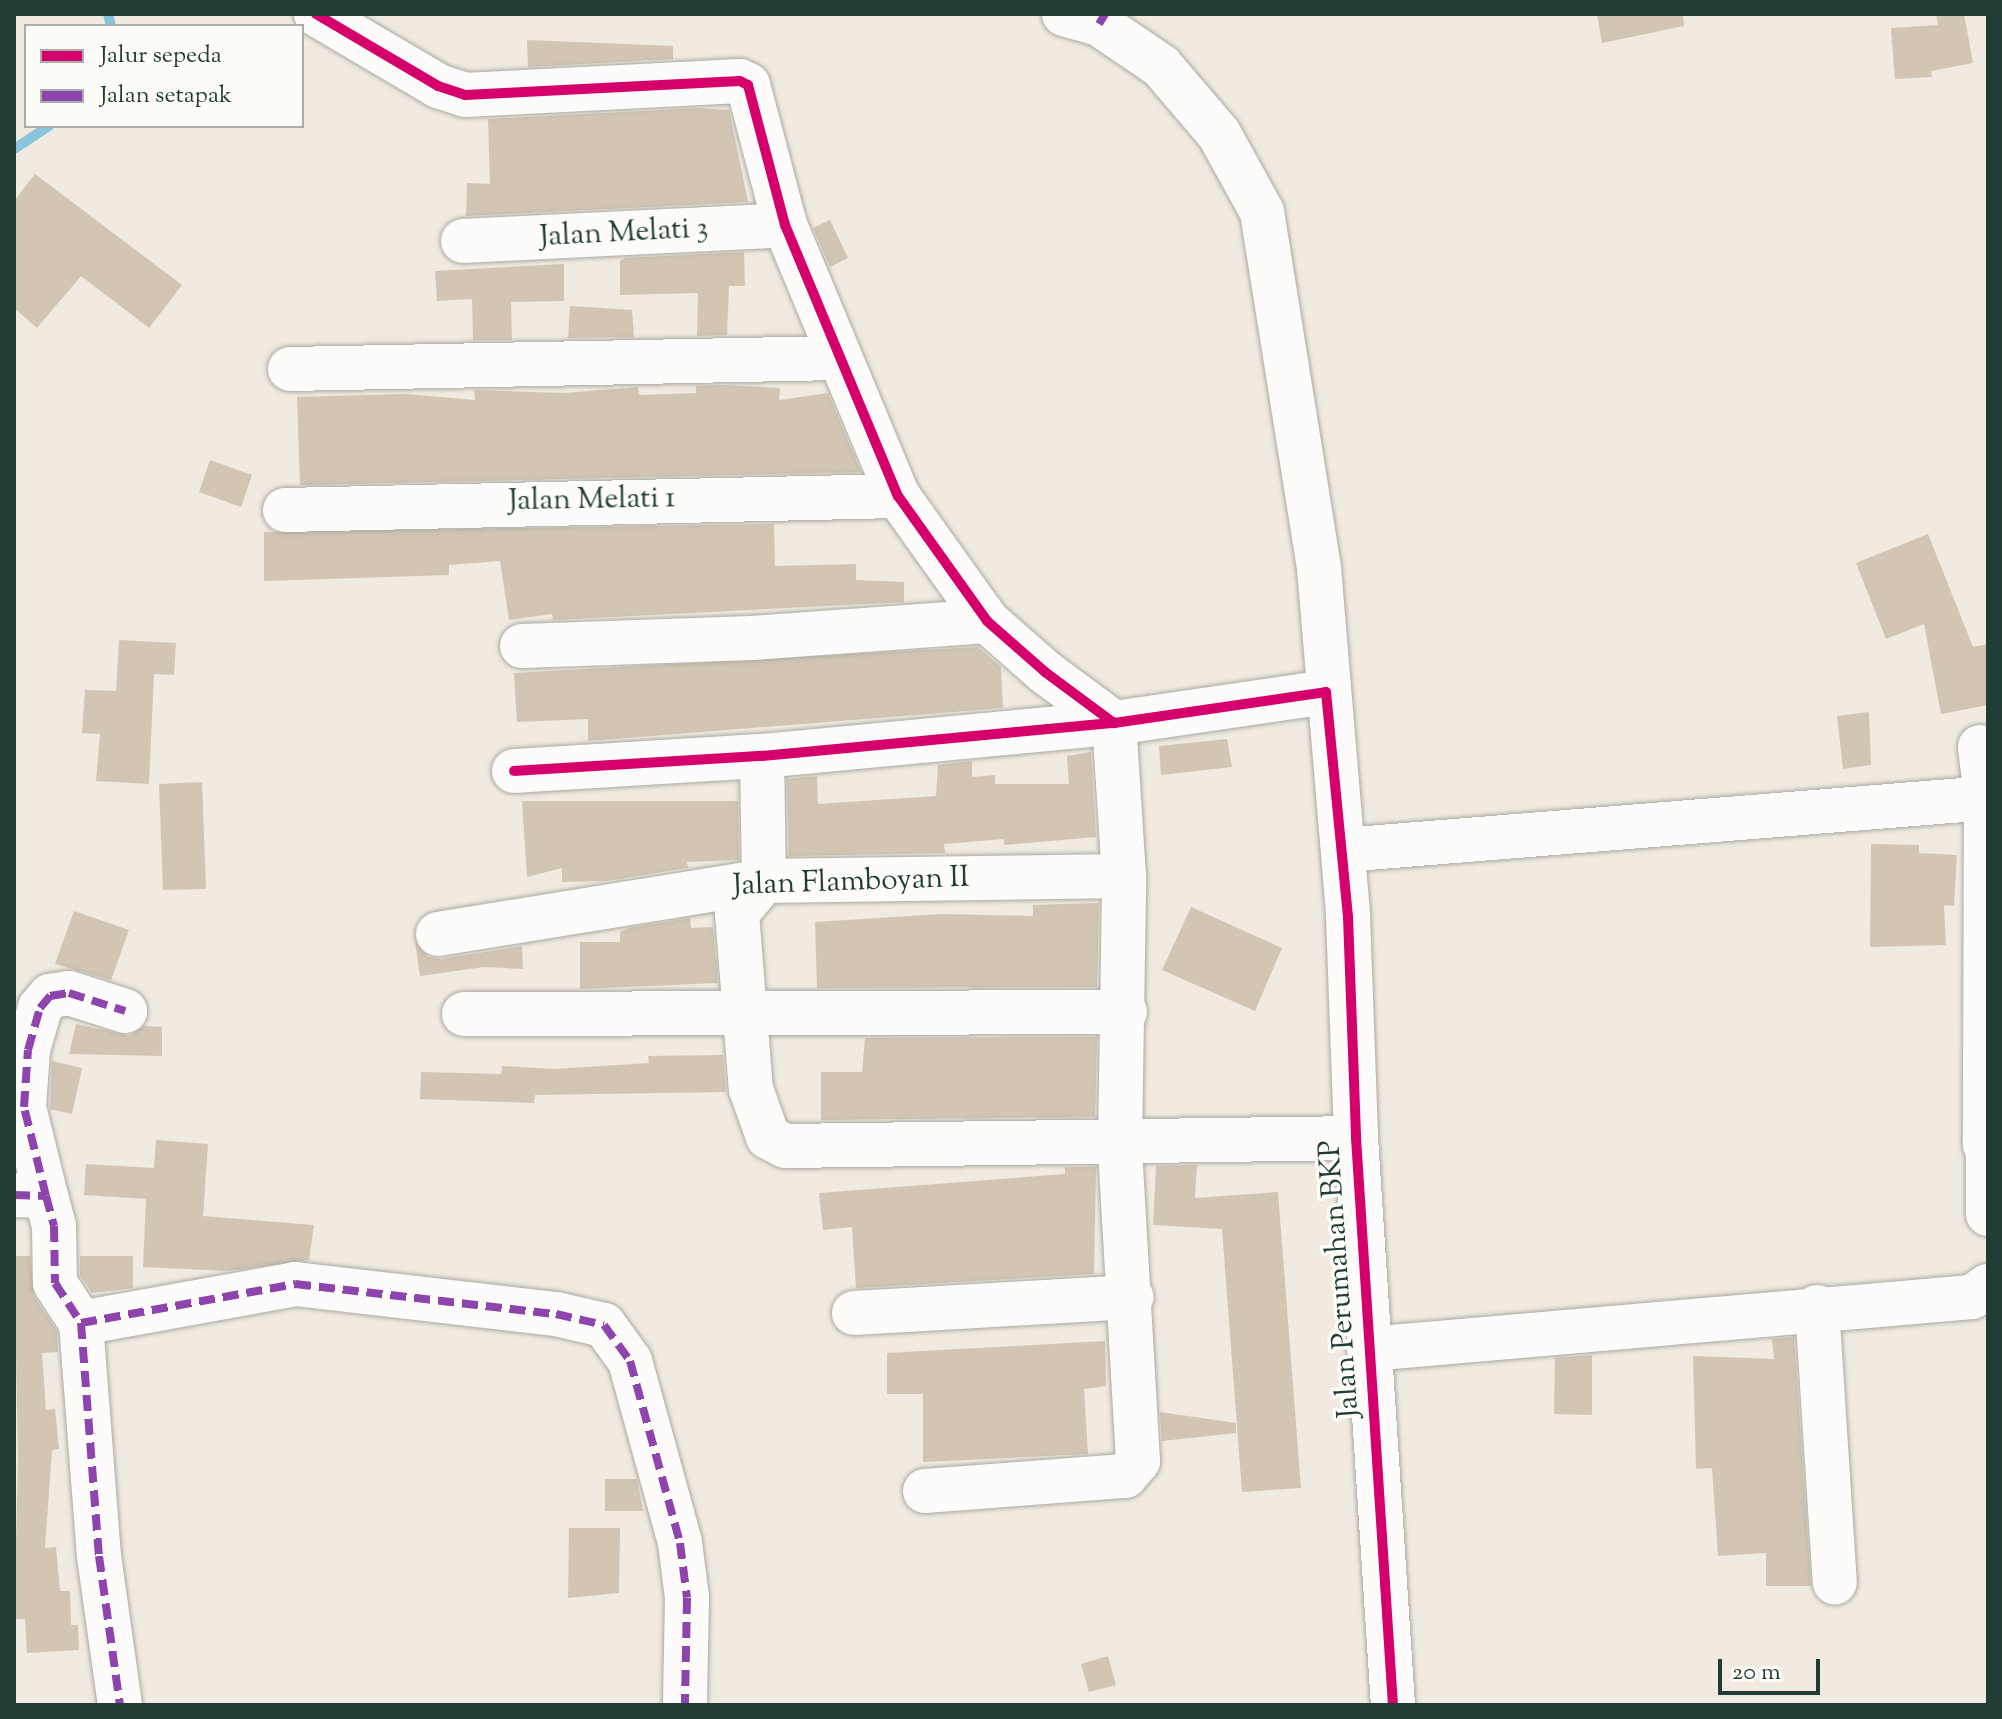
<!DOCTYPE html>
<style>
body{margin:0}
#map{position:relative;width:2002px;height:1719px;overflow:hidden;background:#f1eae0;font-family:"Sorts Mill Goudy",serif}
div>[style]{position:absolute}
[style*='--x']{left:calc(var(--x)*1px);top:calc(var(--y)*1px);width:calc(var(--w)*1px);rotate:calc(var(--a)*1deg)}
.stream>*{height:10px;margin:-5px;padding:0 5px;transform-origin:5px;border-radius:5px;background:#8ac4dc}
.building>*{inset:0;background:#d2c5b3}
.roads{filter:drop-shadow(0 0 2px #aaaaa3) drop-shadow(0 0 2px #aaaaa3)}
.minor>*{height:44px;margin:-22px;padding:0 22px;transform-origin:22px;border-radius:22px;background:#fdfcfa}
.quiet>*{height:8px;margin-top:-4px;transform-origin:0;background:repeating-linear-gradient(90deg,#8e44ad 0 16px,transparent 0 24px)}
.cycleway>*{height:10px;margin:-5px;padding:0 5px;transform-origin:5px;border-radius:5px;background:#d6006c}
span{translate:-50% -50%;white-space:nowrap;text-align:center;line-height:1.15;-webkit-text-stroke:7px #fdfcf7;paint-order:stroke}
.street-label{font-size:30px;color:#1f3d34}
.frame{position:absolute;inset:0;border:16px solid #1f3d34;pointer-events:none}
.legend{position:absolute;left:24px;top:24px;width:280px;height:104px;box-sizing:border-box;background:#fdfcf7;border:2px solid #a4b0a9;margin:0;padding:10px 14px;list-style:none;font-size:24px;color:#1f3d34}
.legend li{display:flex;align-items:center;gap:16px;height:40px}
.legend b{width:40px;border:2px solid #a4b0a9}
.scale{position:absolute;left:1718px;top:1659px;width:102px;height:36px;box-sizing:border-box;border:4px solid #1f3d34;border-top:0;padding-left:10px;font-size:24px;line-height:28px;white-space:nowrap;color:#1f3d34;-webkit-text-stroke:6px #fdfcf7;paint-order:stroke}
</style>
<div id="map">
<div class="stream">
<i style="--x:108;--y:14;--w:12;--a:76"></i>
<i style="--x:14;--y:149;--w:42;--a:-33.3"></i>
</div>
<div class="building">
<i style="clip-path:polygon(1597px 14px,1683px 14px,1684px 26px,1602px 43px)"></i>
<i style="clip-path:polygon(1936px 14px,1964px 14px,1973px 63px,1931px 71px,1932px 77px,1895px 79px,1891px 28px,1938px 25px)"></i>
<i style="clip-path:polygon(527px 40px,673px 46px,673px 59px,528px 67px)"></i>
<i style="clip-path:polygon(698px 108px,729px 110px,748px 202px,466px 216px,467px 183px,490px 184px,488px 119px)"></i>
<i style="clip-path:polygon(35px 174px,182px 285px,149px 328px,81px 276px,37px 328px,14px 308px,14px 201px)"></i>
<i style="clip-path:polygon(830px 220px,848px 258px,830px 267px,813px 228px)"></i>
<i style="clip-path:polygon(744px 252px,745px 286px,729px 286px,727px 335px,697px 336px,698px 293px,620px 295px,620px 261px,625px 258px)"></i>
<i style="clip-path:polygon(564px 264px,564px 301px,511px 302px,512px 340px,473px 340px,472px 299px,437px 301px,435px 271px)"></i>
<i style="clip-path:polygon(570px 306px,632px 310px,634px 337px,568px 338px)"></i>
<i style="clip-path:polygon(726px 385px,780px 388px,779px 400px,828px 393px,861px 472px,300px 485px,297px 397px,406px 394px,475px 400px,474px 390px,564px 393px,638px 387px,639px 395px,696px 393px,696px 386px)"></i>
<i style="clip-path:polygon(210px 460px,252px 475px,241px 507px,199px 492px)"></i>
<i style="clip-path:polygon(774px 524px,775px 566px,856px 564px,856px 580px,904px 582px,904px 602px,553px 620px,552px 614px,509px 620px,500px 561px,449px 565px,449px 575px,264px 581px,264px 532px)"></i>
<i style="clip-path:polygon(1928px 534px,1973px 647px,1988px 644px,1988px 705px,1941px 714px,1924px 624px,1886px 639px,1856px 563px)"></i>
<i style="clip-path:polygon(119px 640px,176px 643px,174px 675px,154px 674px,149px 784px,96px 781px,100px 734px,82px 733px,85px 690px,116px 691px)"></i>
<i style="clip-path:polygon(978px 647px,1001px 667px,1003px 708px,588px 741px,588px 719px,517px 722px,514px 673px)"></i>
<i style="clip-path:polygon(1869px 712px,1871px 765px,1843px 769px,1837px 716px)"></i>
<i style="clip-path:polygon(1227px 739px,1232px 767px,1161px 775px,1159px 746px)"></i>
<i style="clip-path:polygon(1091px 752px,1096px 837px,1004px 845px,1004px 839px,944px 844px,945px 853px,789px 856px,787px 779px,817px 776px,818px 804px,936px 796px,938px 765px,972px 761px,972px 777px,995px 775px,995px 784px,1069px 784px,1067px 756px)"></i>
<i style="clip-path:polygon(202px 782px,206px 889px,163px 890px,159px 784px)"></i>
<i style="clip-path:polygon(522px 801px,738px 801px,739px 860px,687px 862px,688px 868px,606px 881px,562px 882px,562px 868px,527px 877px)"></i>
<i style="clip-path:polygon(1871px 844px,1919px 845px,1919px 853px,1957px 855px,1954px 906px,1944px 905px,1946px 945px,1870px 947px)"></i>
<i style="clip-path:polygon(1099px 903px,1097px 987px,817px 988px,815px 922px,943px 914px,1033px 916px,1033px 905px)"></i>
<i style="clip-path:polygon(1191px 907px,1282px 948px,1255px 1011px,1162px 970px)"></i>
<i style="clip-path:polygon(74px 911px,129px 930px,111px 980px,55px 964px)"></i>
<i style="clip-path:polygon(690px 918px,691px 928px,713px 927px,718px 983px,580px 989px,580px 942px,620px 942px,620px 932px,629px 928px)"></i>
<i style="clip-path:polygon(415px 941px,428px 957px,441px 959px,522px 946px,523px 969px,484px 967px,420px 976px)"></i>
<i style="clip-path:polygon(76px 1024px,130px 1036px,144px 1026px,162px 1027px,162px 1056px,69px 1054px)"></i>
<i style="clip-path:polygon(1097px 1037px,1095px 1117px,821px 1120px,821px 1072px,862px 1072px,865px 1038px)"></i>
<i style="clip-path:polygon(723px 1055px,726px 1092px,535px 1095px,534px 1103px,420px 1099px,421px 1072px,501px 1074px,502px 1066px,553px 1069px,649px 1063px,648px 1056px)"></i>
<i style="clip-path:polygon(52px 1061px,82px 1068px,72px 1114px,50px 1109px)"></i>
<i style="clip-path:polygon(156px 1140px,208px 1144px,203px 1216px,314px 1225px,309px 1260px,228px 1271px,143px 1267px,146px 1199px,84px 1195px,86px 1164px,154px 1168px)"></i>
<i style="clip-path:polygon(1197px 1165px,1195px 1198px,1278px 1192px,1301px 1488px,1242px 1492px,1222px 1229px,1153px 1225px,1156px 1166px)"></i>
<i style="clip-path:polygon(1065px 1167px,1096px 1167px,1094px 1274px,856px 1288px,852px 1227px,823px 1230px,819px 1193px,1065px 1174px)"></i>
<i style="clip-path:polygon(14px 1256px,30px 1256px,34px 1296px,57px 1331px,58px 1352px,42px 1353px,46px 1410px,55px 1409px,59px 1449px,52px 1450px,45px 1548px,56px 1547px,60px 1591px,70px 1591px,71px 1625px,78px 1625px,79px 1650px,27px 1653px,25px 1619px,14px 1619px,18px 1459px)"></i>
<i style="clip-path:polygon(80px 1256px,133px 1256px,133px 1288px,92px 1293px,80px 1275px)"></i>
<i style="clip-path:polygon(1794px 1337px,1811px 1586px,1766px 1586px,1766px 1553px,1718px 1556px,1712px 1468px,1696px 1469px,1693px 1356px,1774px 1359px,1772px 1339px)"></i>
<i style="clip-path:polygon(1105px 1341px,1106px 1386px,1084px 1389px,1088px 1454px,923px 1462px,923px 1394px,887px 1394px,887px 1353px)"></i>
<i style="clip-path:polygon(1592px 1355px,1592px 1415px,1554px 1414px,1555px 1358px)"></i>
<i style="clip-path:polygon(1160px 1412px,1236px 1423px,1236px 1433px,1162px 1441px)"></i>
<i style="clip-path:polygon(605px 1479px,637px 1479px,643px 1511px,605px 1511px)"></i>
<i style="clip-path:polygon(569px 1528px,620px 1528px,619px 1593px,568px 1598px)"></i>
<i style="clip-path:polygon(1108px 1656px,1116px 1685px,1089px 1692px,1081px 1664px)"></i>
</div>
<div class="roads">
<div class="minor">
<i style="--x:316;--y:14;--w:142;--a:30.5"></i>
<i style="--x:438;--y:86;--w:28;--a:18"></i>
<i style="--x:465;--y:95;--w:275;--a:-2.9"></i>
<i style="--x:740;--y:81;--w:9;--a:27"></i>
<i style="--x:748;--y:85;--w:145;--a:75.2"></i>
<i style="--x:785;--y:225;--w:294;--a:67.4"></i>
<i style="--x:898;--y:496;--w:153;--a:54.5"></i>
<i style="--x:987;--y:621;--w:77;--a:41.3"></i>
<i style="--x:1045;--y:672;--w:86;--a:36.5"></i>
<i style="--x:1064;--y:14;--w:36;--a:16"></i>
<i style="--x:1099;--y:24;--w:75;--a:34.1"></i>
<i style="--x:1161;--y:66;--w:89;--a:49.5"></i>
<i style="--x:1219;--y:134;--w:89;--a:61.1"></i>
<i style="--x:1262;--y:212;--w:361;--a:80.9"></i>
<i style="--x:1319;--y:568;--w:350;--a:85.2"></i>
<i style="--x:1348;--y:917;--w:221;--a:87.9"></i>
<i style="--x:1356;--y:1138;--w:568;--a:86.27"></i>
<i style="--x:463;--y:241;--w:322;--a:-2.8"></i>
<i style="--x:290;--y:369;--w:550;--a:-1.15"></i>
<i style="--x:285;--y:510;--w:613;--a:-1.31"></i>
<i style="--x:522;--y:646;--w:230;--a:-2"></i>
<i style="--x:752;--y:638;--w:236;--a:-4.1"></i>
<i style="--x:1980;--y:747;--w:51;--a:83.3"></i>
<i style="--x:1986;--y:798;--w:347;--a:90.2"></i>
<i style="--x:762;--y:756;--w:125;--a:89.1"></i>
<i style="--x:764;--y:881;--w:42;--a:130.2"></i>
<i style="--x:737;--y:913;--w:177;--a:85.5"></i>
<i style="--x:751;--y:1089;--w:51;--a:70.5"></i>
<i style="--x:768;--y:1137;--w:20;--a:27"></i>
<i style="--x:786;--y:1146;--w:570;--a:-0.8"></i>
<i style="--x:514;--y:771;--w:248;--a:-3.5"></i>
<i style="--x:762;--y:756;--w:354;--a:-5.4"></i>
<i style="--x:1114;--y:723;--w:214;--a:-8.3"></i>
<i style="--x:1343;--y:850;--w:647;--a:-4.61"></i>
<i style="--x:438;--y:934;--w:330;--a:-9.2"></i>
<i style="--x:764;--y:881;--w:360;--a:-0.8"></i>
<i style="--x:464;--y:1014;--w:661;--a:-0.17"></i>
<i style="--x:1988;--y:1146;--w:68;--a:90"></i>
<i style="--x:14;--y:1195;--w:32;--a:2"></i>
<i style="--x:46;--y:1196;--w:31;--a:75"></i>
<i style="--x:54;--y:1226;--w:57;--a:89"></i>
<i style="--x:55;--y:1283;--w:48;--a:57"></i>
<i style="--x:81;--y:1323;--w:234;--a:85.6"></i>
<i style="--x:99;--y:1556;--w:150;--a:82"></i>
<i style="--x:46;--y:1196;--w:92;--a:-103.9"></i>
<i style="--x:24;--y:1107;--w:57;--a:-86"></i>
<i style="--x:28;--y:1050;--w:44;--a:-74.1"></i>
<i style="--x:40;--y:1008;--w:16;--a:-50"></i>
<i style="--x:50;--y:996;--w:19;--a:-9"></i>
<i style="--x:69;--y:993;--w:59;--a:17.8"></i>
<i style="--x:1817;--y:1307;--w:276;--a:86.3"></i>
<i style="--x:854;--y:1313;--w:278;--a:-3.3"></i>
<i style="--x:81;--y:1323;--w:218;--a:-10.3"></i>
<i style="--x:295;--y:1284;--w:263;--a:6.6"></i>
<i style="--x:556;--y:1314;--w:49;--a:12.9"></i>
<i style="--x:604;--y:1325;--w:44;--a:54.2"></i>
<i style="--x:630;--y:1361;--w:189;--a:74.6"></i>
<i style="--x:680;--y:1543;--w:55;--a:82.7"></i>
<i style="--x:687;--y:1598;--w:107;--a:91.1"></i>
<i style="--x:1369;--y:1349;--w:605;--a:-4.93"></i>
<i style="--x:1972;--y:1297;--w:19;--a:-35"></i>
<i style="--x:925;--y:1491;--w:201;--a:-4.3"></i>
<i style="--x:1125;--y:1476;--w:20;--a:-49"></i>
<i style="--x:1138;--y:1461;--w:317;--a:-93.3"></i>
<i style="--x:1120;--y:1145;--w:269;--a:-89.1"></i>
<i style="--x:1124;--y:876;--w:153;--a:-93.7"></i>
</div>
</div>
<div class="quiet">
<i style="--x:1099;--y:24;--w:12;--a:-59"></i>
<i style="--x:14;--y:1195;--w:32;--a:2"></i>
<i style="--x:46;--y:1196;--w:31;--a:75"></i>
<i style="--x:54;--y:1226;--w:57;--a:89"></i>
<i style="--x:55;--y:1283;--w:48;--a:57"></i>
<i style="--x:81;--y:1323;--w:234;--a:85.6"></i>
<i style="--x:99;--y:1556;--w:150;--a:82"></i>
<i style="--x:46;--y:1196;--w:92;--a:-103.9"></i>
<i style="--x:24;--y:1107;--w:57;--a:-86"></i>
<i style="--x:28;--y:1050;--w:44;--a:-74.1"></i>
<i style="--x:40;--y:1008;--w:16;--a:-50"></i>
<i style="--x:50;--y:996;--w:19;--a:-9"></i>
<i style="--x:69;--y:993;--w:59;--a:17.8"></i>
<i style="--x:81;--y:1323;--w:218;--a:-10.3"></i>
<i style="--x:295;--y:1284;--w:263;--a:6.6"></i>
<i style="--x:556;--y:1314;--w:49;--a:12.9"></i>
<i style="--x:604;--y:1325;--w:44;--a:54.2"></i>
<i style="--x:630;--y:1361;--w:189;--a:74.6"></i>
<i style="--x:680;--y:1543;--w:55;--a:82.7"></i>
<i style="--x:687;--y:1598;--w:107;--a:91.1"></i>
</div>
<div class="cycleway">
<i style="--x:316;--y:14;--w:142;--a:30.5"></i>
<i style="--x:438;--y:86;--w:28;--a:18"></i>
<i style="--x:465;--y:95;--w:275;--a:-2.9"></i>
<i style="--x:740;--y:81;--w:9;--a:27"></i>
<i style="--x:748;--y:85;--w:145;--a:75.2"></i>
<i style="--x:785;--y:225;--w:294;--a:67.4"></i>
<i style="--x:898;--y:496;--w:153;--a:54.5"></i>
<i style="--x:987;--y:621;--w:77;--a:41.3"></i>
<i style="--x:1045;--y:672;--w:86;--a:36.5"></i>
<i style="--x:514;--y:771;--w:248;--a:-3.5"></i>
<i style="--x:762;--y:756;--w:354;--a:-5.4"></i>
<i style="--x:1114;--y:723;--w:214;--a:-8.3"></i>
<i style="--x:1326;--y:692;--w:226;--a:84.4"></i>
<i style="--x:1348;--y:917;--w:221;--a:87.9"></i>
<i style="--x:1356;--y:1138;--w:568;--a:86.27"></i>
</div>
<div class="street-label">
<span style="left:624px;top:234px;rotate:-3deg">Jalan Melati 3</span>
<span style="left:592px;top:501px;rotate:-1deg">Jalan Melati 1</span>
<span style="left:851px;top:883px;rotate:-2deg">Jalan Flamboyan II</span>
<span style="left:1341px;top:1279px;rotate:-94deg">Jalan Perumahan BKP</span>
</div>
<div class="frame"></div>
<ul class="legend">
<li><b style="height:10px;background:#d6006c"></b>Jalur sepeda</li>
<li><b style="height:10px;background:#8e44ad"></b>Jalan setapak</li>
</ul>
<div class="scale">20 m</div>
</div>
